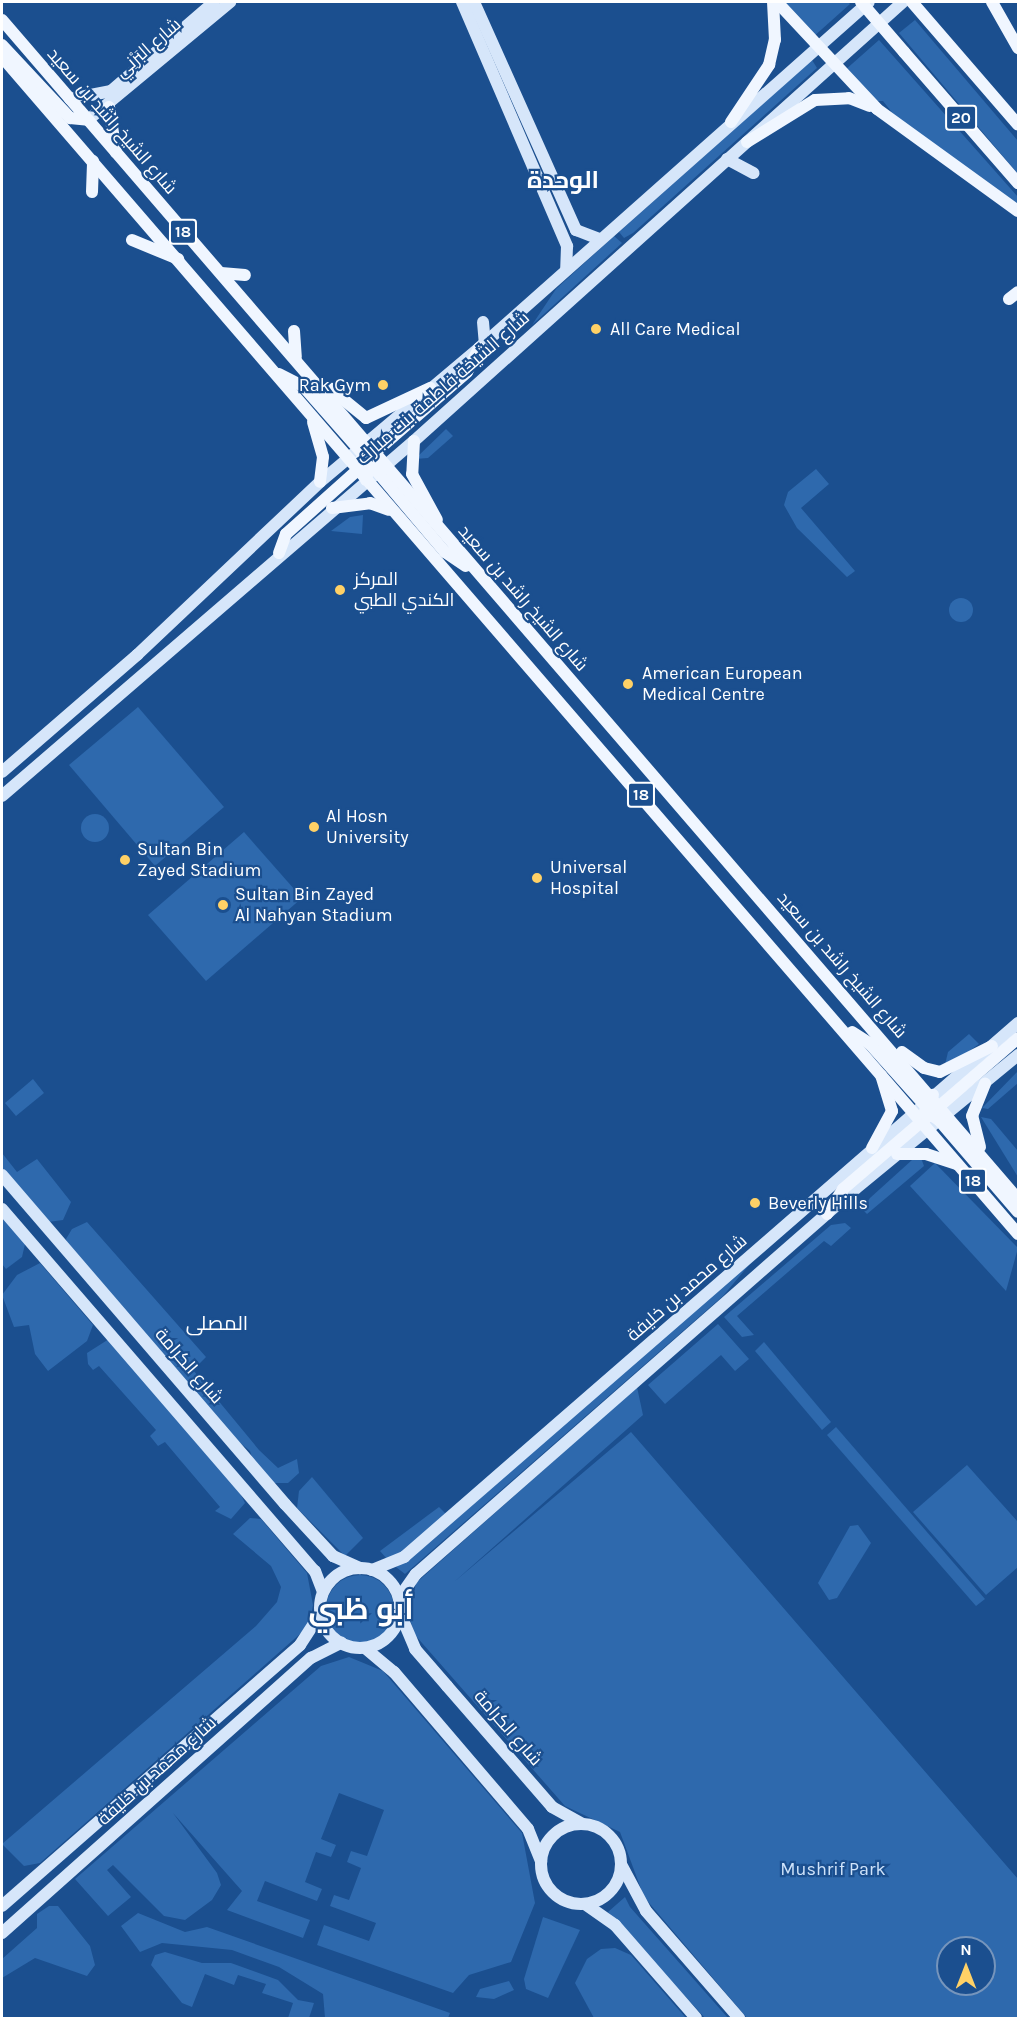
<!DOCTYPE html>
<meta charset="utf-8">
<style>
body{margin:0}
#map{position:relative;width:1020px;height:2020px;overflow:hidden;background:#1b4f8f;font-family:Karla,Cairo,sans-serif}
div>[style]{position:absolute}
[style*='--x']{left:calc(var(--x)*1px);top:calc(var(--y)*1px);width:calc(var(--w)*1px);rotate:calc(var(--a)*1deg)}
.green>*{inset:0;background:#2e69ad}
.round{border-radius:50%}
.secondary>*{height:12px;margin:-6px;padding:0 6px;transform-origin:6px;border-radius:6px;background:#d6e6fa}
.secondary>.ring{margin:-6px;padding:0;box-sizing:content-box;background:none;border:12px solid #d6e6fa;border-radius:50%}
.primary>*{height:12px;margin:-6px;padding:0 6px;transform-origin:6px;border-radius:6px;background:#f0f6ff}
.primary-bridge>*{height:12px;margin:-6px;padding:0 6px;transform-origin:6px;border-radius:6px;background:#f0f6ff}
.dots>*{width:16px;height:16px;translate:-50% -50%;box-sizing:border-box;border:3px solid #1b4f8f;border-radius:50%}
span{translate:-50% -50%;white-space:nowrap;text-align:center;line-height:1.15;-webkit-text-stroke:4.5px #1b4f8f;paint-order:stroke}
.shield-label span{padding:2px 4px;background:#1b4f8f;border:2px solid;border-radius:4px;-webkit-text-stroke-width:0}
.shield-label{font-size:16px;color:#fff;font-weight:700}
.street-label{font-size:18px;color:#fff}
.poi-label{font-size:18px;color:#fff}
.left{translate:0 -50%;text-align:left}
.right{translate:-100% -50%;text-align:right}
.park-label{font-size:18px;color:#cfe3fa}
.neighbourhood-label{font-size:20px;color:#fff}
.district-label{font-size:24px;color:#fff;font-weight:700}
.town-label{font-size:30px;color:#fff;font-weight:700}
.frame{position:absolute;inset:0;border:3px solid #fff;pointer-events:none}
.north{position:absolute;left:936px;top:1936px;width:60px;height:60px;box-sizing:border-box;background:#1b4f8f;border:2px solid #7695bc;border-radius:50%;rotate:0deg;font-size:16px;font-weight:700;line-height:24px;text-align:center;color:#fff}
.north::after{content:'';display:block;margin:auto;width:21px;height:27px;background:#ffd166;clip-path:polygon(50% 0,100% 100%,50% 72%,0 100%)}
</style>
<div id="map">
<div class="green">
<i style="clip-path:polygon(783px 2px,848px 2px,850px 4px,812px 38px)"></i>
<i style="clip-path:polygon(915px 20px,1018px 141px,1018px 174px,899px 33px)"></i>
<i style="clip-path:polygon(879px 40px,1018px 197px,1018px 210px,898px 120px,883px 101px,873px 101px,844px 71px)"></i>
<i style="clip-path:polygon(812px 60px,817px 68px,633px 233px,624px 238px,619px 232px)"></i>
<i style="clip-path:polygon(614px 236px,622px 243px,532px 325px,556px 289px)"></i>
<i style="clip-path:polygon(446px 429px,453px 436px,428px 458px,415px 459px)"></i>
<i style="clip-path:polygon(816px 469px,829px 484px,801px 508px,855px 571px,847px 577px,797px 528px,784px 505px,788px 492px)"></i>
<i style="clip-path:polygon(363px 515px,362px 534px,331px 531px,350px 517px)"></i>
<i class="round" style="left:949px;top:598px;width:24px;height:24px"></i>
<i style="clip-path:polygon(138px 707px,224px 807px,155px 866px,69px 765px)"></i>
<i class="round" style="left:81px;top:814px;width:28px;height:28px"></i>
<i style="clip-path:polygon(244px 832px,302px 898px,206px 981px,148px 915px)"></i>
<i style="clip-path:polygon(969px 1034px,979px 1044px,944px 1069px,948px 1052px)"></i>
<i style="clip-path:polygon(1018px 1071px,1018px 1083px,988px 1109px,982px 1108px)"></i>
<i style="clip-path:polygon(33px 1079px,44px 1093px,16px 1116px,5px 1103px)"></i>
<i style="clip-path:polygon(981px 1117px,991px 1119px,1018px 1151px,1018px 1177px)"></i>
<i style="clip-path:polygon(2px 1153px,17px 1172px,37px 1159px,71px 1202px,63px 1220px,48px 1222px,2px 1168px)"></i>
<i style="clip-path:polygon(921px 1158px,924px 1166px,867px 1214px,862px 1209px,870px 1198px,912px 1160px)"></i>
<i style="clip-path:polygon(935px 1163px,1018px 1248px,1006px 1291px,910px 1186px)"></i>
<i style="clip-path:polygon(2px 1216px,25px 1244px,22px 1257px,6px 1269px,2px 1264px)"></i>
<i style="clip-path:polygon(87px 1222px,206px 1357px,193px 1370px,259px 1450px,278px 1468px,297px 1459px,299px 1473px,288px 1483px,273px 1483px,254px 1463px,250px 1451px,214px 1421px,68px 1247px,66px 1239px,72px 1229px)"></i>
<i style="clip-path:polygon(845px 1223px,851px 1228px,831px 1246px,824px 1241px,737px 1316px,754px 1335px,742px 1337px,724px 1317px,831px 1225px)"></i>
<i style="clip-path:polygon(754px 1259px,723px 1296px,405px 1574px,396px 1567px,428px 1544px)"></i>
<i style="clip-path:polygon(40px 1263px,93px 1325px,87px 1341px,48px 1371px,35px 1354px,29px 1325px,14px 1327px,2px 1295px,17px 1275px)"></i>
<i style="clip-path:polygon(718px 1324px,749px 1359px,735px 1371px,721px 1355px,665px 1404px,648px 1385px)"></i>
<i style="clip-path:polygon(109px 1339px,240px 1493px,245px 1503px,231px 1519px,215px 1511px,220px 1507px,165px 1442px,158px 1446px,150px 1436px,156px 1430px,99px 1366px,93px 1370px,88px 1364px,87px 1353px)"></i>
<i style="clip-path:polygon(764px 1342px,831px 1422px,822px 1430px,755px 1351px)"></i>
<i style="clip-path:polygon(evenodd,637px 1387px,643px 1415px,454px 1582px,631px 1432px,1018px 1879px,1018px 2018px,747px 2018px,644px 1897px,620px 1832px,565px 1806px,415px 1635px,409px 1616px,416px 1583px,637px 1387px,948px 1948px,984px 1948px,984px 1984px,948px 1984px,948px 1948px)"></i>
<i style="clip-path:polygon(836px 1427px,985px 1599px,976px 1606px,827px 1435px)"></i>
<i style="clip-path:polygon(967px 1465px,1018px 1522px,1018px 1567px,986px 1595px,913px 1512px)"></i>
<i style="clip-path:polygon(312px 1477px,363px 1538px,345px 1556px,297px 1508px,299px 1491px)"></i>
<i style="clip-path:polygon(439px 1507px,446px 1514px,402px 1552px,387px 1559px,380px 1551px)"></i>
<i style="clip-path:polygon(250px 1518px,261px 1519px,307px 1573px,313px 1605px,309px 1626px,40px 1863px,24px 1866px,2px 1844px,256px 1626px,277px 1602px,281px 1587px,271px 1566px,233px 1534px)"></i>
<i style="clip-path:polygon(858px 1525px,871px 1543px,837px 1598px,829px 1600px,818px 1583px,850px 1526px)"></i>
<i class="round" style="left:326px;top:1575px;width:68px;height:68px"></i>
<i style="clip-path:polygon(349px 1657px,383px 1671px,522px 1833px,535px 1903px,511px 1962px,469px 1975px,453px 1993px,317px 1945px,324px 1925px,369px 1941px,376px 1923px,330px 1906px,334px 1895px,349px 1900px,361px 1868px,347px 1862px,351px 1851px,367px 1856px,384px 1810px,339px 1793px,321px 1839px,336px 1845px,331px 1857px,316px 1852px,305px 1882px,322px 1889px,317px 1901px,265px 1881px,257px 1901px,310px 1920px,303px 1938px,227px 1910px,242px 1891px,173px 1813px,217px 1873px,221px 1885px,212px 1900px,185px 1920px,164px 1916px,113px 1865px,107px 1870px,131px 1897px,108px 1916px,75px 1879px,321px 1666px)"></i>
<i style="clip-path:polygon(625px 1897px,630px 1907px,728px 2018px,705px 2018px,608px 1912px)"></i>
<i style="clip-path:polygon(49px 1906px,58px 1906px,90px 1946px,95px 1965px,87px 1976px,35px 1958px,2px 1978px,2px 1959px,37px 1928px,37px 1914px)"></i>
<i style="clip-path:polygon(138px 1913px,185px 1932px,207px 1927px,450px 2013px,448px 2018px,325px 2018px,323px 1994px,279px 1967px,232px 1950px,162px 1943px,140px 1952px,121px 1926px)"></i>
<i style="clip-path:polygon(543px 1917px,580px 1930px,548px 1998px,526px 1989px,524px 1979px)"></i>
<i style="clip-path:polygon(615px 1948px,631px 1955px,686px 2018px,594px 2018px,575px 1983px,587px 1959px,601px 1949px)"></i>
<i style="clip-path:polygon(165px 1952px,202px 1963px,231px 1963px,278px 1980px,298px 2000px,314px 2003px,309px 2018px,288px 2018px,293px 2003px,262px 1993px,266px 1984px,238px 1975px,234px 1985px,205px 1974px,192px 2007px,182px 2003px,151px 1965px,155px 1955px)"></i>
<i style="clip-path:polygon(509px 1981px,514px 1990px,494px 1999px,476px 1997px,480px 1989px)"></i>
</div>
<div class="secondary">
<i style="--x:462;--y:2;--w:266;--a:66.7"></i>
<i style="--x:567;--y:246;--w:24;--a:92"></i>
<i style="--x:474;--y:2;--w:250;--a:65.9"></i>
<i style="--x:576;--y:230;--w:26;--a:21"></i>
<i style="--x:70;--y:99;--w:42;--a:-11"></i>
<i style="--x:111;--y:91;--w:136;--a:-40.8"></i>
<i style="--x:88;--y:120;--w:185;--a:-39.7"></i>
<i style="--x:727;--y:159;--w:30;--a:28"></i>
<i style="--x:483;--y:322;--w:21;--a:85"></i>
<i style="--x:2;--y:772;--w:179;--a:-40.9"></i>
<i style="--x:137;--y:655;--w:252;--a:-43.4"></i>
<i style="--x:320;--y:482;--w:208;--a:-40.1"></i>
<i style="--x:479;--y:348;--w:521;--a:-41.58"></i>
<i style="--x:2;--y:796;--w:544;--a:-40.75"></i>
<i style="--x:414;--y:441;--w:657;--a:-41.92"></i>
<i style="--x:2;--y:1175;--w:434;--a:49.3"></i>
<i style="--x:285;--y:1504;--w:71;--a:47.3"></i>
<i style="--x:333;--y:1556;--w:30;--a:24"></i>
<i style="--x:2;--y:1209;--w:479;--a:49.2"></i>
<i style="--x:315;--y:1571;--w:22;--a:69"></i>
<i class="ring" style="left:320px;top:1568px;width:68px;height:68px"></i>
<i style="--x:372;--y:1570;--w:35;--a:-22"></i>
<i style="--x:404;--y:1557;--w:814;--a:-41.01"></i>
<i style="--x:399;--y:1598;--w:29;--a:-55"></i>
<i style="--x:416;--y:1574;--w:584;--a:-41.25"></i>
<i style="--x:855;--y:1189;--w:211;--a:-39.4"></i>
<i style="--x:400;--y:1613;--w:39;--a:67"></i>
<i style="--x:415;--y:1649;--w:49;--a:49.1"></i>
<i style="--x:447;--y:1686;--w:160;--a:49"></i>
<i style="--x:552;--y:1807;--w:35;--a:29"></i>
<i style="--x:365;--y:1648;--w:38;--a:40"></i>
<i style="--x:394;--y:1672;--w:206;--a:49.5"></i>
<i style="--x:528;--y:1829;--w:35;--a:68"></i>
<i class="ring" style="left:541px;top:1824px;width:68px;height:68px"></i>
<i style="--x:622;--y:1866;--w:51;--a:61.9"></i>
<i style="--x:646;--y:1911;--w:142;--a:49"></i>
<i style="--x:585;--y:1904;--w:37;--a:35"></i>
<i style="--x:615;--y:1925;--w:123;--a:48.9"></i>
<i style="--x:2;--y:1906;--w:396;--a:-41.2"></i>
<i style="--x:300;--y:1645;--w:37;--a:-57"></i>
<i style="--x:2;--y:1933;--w:414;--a:-41.7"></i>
<i style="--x:311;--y:1658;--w:34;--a:-27"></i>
</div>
<div class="primary">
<i style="--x:777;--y:2;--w:146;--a:46.9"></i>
<i style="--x:877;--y:109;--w:174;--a:35.9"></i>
<i style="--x:912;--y:2;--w:162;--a:49.2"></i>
<i style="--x:992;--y:2;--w:53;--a:60.5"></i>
<i style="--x:2;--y:20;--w:1556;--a:49.25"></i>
<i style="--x:2;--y:45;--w:100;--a:47"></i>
<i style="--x:70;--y:118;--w:18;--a:6"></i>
<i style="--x:904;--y:52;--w:174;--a:49"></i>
<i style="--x:2;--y:57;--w:1555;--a:49.2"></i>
<i style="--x:109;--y:107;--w:46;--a:81.2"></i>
<i style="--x:731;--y:122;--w:69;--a:-56.3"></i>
<i style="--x:769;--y:65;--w:26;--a:-77"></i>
<i style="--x:775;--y:40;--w:38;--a:-93"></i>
<i style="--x:747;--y:142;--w:80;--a:-31.7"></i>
<i style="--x:815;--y:100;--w:34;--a:-3"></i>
<i style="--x:849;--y:98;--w:22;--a:21"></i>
<i style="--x:92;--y:192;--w:31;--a:-88"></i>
<i style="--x:132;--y:240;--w:50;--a:22.4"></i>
<i style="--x:221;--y:273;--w:24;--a:5"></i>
<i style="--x:1009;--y:299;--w:11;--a:-38"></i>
<i style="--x:294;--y:331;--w:26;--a:86"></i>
<i style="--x:279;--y:374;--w:27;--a:27"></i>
<i style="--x:303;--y:386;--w:101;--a:48.6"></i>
<i style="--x:328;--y:387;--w:49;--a:39.2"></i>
<i style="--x:366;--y:418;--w:71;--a:-25.1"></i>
<i style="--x:313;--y:422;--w:36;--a:74"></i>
<i style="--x:323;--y:457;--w:25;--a:97"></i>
<i style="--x:414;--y:441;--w:33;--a:93"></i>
<i style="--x:412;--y:474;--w:52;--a:61.5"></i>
<i style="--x:361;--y:460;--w:15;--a:32"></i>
<i style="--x:374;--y:468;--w:110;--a:49.8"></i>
<i style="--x:445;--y:552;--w:25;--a:34"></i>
<i style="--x:366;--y:480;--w:26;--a:-77"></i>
<i style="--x:372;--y:455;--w:126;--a:-41.1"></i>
<i style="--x:467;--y:372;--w:27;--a:-63"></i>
<i style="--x:332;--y:508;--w:38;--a:-7"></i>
<i style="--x:370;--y:503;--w:20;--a:20"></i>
<i style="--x:279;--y:553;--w:20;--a:-70"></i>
<i style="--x:286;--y:534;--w:102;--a:-41.8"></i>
<i style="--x:852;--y:1032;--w:20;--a:33"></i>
<i style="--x:869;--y:1043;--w:93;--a:48.1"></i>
<i style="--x:902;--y:1052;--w:27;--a:36"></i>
<i style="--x:924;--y:1068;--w:16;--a:14"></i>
<i style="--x:940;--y:1072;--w:58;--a:-26.6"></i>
<i style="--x:935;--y:1110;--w:110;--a:-40.9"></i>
<i style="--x:925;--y:1111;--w:17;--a:33"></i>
<i style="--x:939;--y:1120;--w:121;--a:49.3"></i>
<i style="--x:980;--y:1147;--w:32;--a:-104"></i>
<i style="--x:972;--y:1116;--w:35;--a:-68"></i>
<i style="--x:872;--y:1148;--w:42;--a:-61.6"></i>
<i style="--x:892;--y:1111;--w:37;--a:-107"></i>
<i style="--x:897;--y:1154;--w:29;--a:0"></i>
<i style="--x:926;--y:1154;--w:33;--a:18"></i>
<i style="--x:827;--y:1214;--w:30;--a:-57"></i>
<i style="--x:843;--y:1189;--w:111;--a:-40.6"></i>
<i style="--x:927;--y:1117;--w:23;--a:-75"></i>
</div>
<div class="primary-bridge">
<i style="--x:861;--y:2;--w:66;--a:49.3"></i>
</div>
<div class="dots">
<i style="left:596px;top:329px;background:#ffd166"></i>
<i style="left:383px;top:385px;background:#ffd166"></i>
<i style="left:340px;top:590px;background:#ffd166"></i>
<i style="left:628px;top:684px;background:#ffd166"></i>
<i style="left:314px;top:827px;background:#ffd166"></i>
<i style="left:125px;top:860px;background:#ffd166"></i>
<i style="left:537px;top:878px;background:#ffd166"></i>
<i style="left:223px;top:905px;background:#ffd166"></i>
<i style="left:755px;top:1203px;background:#ffd166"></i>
</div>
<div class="shield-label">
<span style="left:961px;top:118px">20</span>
<span style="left:183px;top:232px">18</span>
<span style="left:641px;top:795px">18</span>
<span style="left:973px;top:1181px">18</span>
</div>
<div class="street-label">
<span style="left:148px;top:48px;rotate:-41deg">شارع البَرْنِي</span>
<span style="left:112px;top:121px;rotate:49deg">شارع الشيخ راشد بن سعيد</span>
<span style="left:443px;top:388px;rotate:-41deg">شارع الشيخة فاطمة بنت مبارك</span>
<span style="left:523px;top:598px;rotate:49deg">شارع الشيخ راشد بن سعيد</span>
<span style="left:842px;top:965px;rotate:49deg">شارع الشيخ راشد بن سعيد</span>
<span style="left:687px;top:1288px;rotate:-41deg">شارع محمد بن خليفة</span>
<span style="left:189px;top:1366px;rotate:49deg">شارع الكرامة</span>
<span style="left:508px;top:1728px;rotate:49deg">شارع الكرامة</span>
<span style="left:157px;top:1771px;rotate:-42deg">شارع محمد بن خليفة</span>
</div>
<div class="poi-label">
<span class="left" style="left:610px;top:329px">All Care Medical</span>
<span class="right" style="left:371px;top:385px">Rak Gym</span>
<span class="left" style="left:354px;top:590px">المركز<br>الكندي الطبي</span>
<span class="left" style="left:642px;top:684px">American European<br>Medical Centre</span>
<span class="left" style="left:326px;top:827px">Al Hosn<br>University</span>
<span class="left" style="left:137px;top:860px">Sultan Bin<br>Zayed Stadium</span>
<span class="left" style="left:550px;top:878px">Universal<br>Hospital</span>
<span class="left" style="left:235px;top:905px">Sultan Bin Zayed<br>Al Nahyan Stadium</span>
<span class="left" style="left:768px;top:1203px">Beverly Hills</span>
</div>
<div class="park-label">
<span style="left:833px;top:1869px">Mushrif Park</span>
</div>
<div class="neighbourhood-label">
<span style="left:217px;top:1323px">المصلى</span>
</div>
<div class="district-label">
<span style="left:563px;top:181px">الوحدة</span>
</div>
<div class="town-label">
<span style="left:361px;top:1609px">أبو ظبي</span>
</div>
<div class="frame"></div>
<div class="north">N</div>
</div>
